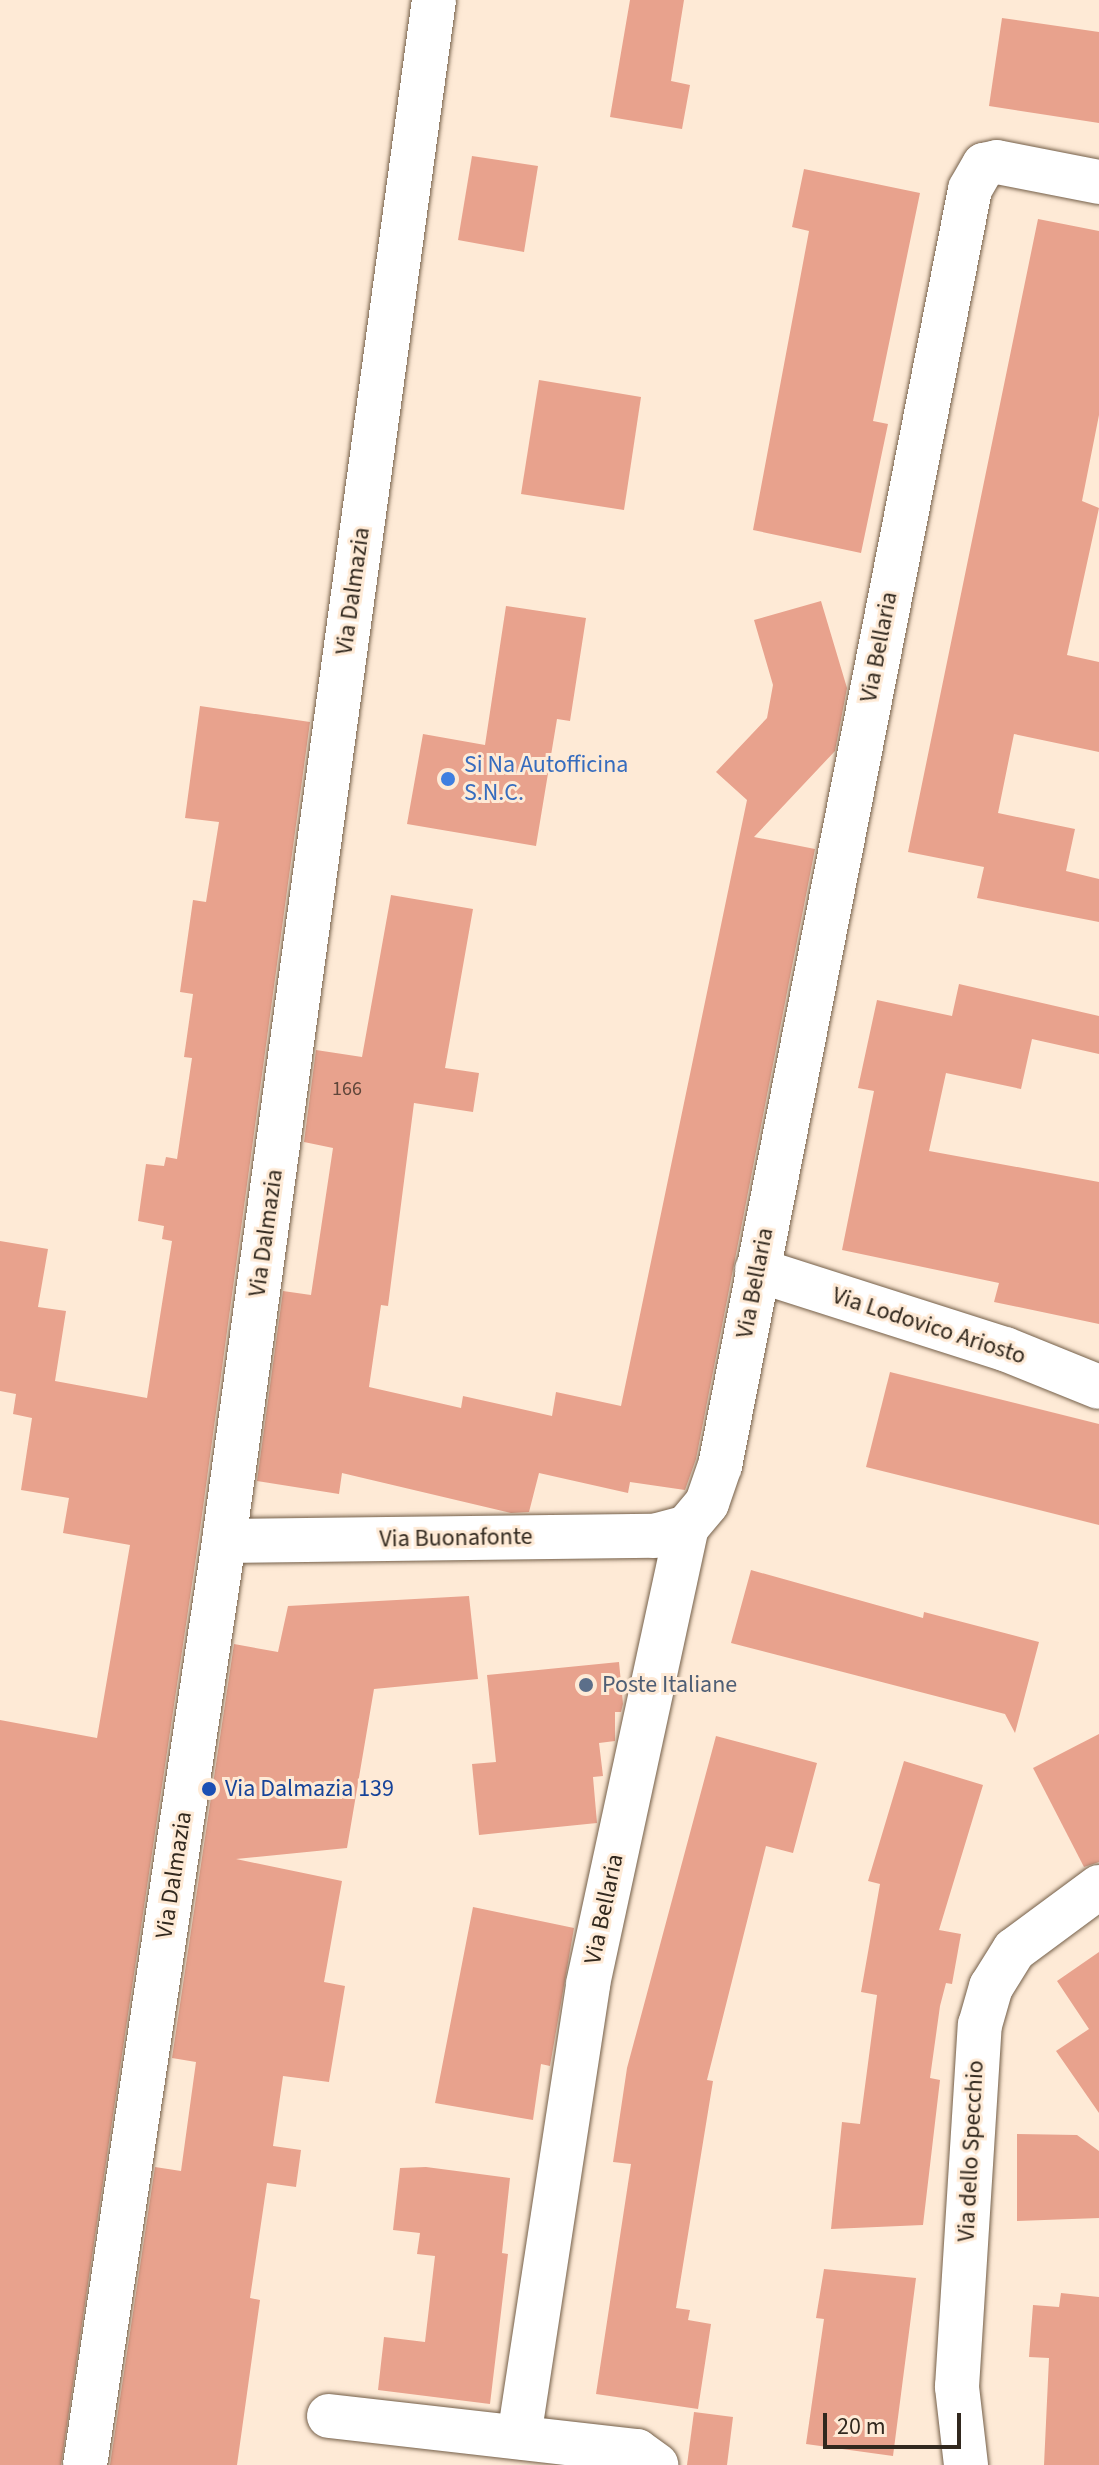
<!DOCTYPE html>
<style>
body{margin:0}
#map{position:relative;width:1099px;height:2465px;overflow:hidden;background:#feead6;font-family:"Source Sans 3",sans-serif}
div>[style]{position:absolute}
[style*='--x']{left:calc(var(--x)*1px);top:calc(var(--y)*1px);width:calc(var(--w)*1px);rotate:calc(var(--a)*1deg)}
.building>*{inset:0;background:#e8a28d}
.roads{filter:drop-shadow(0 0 2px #745f49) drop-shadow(0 0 2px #745f49)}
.minor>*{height:44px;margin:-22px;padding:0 22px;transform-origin:22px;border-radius:22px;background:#fff}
.dots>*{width:22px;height:22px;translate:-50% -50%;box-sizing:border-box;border:4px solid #feead6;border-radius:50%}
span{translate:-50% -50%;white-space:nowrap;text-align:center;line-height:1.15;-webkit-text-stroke:6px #feead6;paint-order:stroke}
.number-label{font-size:20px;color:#5f463a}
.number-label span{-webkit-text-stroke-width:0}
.street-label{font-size:24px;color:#31281e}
.shop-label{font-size:24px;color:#366cbe}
.left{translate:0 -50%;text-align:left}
.service-label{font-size:24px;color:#4e5e75}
.transit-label{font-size:24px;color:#164399}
.scale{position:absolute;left:823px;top:2413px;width:138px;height:36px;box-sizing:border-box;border:4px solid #31281e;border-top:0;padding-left:10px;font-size:24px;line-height:28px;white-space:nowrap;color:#31281e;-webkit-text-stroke:6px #feead6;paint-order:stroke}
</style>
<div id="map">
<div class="building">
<i style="clip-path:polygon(630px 0,684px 0,671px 81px,690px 85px,682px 129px,610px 117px)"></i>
<i style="clip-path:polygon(1002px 18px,1099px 32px,1099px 123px,989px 106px)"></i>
<i style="clip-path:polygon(472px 156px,538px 166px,524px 252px,458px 240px)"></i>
<i style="clip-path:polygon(804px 169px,920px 193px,873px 421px,888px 424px,861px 553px,753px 530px,809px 231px,792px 227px)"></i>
<i style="clip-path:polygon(1038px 219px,1099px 231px,1099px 415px,1082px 501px,1099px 508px,1067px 655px,1099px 662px,1099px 752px,1014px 734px,998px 813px,1075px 829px,1066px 871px,1099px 879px,1099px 922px,977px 898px,984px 867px,908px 852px)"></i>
<i style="clip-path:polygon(539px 380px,641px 397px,624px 510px,521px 494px)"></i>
<i style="clip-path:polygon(821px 601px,847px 688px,835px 751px,754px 837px,815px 849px,696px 1459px,685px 1490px,630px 1482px,628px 1493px,539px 1473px,529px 1512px,511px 1513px,342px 1473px,339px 1494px,257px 1481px,283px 1291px,311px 1295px,333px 1148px,304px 1142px,316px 1050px,362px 1057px,391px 895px,473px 909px,445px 1068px,479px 1073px,473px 1112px,414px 1103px,388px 1306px,381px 1305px,369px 1387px,461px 1408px,463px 1396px,552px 1416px,556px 1392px,621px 1406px,747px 800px,716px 772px,767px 718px,773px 685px,754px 620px)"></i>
<i style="clip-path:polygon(506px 606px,586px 618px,570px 721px,557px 719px,536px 846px,407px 824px,423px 734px,485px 745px)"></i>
<i style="clip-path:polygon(200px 706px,310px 722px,199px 1537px,61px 2465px,0 2465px,0 1720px,97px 1738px,130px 1545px,63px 1533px,69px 1498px,21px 1490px,32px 1418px,13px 1414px,16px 1394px,0 1391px,0 1241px,48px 1249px,38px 1307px,66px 1311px,55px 1381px,147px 1398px,172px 1241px,162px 1239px,164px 1226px,138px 1221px,146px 1164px,164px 1166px,166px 1157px,177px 1159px,192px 1058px,184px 1057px,193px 994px,180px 992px,193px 900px,206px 902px,219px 822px,185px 818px)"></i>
<i style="clip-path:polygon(959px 984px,1099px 1016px,1099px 1054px,1032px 1039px,1021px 1089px,946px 1073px,929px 1151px,1099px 1182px,1099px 1324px,994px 1302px,999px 1283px,842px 1250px,874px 1091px,858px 1088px,877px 1000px,952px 1016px)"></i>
<i style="clip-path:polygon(890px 1372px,1099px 1424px,1099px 1525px,866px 1467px)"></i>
<i style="clip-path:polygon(751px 1570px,923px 1618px,924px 1612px,1039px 1642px,1015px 1733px,1005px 1714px,731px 1643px)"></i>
<i style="clip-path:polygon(469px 1596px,478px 1679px,374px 1689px,347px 1848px,236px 1859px,342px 1881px,324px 1982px,345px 1986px,329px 2082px,283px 2076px,273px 2146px,301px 2150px,296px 2187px,267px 2183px,250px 2298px,260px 2300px,237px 2465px,110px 2465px,155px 2167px,181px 2171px,196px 2062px,172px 2058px,234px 1644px,278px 1652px,288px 1606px)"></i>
<i style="clip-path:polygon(619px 1662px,623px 1704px,621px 1712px,615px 1712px,615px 1741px,599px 1743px,603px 1776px,593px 1777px,597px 1823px,479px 1835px,472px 1764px,496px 1762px,487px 1675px)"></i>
<i style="clip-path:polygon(1099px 1734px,1099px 1862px,1084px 1867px,1033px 1768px)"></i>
<i style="clip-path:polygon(716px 1736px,817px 1763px,793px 1853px,766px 1846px,707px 2080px,713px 2081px,676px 2308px,690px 2310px,688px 2320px,711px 2324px,698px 2409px,596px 2394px,631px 2164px,613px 2162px,627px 2068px)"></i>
<i style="clip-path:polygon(904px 1761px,983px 1785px,939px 1930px,961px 1934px,952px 1984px,946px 1983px,940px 2006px,930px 2078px,940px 2080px,923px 2225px,831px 2229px,842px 2122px,860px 2124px,877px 1995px,861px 1992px,880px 1884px,868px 1881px)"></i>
<i style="clip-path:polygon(473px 1907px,574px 1928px,550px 2066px,541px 2064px,533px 2120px,435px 2103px)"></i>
<i style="clip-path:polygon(1099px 1952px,1099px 2113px,1056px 2051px,1089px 2029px,1057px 1981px)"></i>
<i style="clip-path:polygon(1017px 2134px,1077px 2135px,1099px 2151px,1099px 2218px,1017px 2221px)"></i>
<i style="clip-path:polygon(426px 2167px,510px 2178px,502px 2253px,508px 2254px,490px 2404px,378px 2390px,384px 2337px,425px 2342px,435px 2256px,417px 2254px,420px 2233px,393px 2230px,400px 2168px)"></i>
<i style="clip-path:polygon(824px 2269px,916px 2278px,893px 2456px,806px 2444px,824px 2319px,816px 2318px)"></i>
<i style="clip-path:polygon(1061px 2293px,1099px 2297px,1099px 2465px,1044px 2465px,1049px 2358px,1029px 2357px,1033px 2305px,1059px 2307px)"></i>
<i style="clip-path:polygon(694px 2412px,733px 2417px,727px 2465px,687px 2465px)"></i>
</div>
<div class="roads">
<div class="minor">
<i style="--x:757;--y:1270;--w:260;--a:17.7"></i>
<i style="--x:1005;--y:1349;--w:101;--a:22"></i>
<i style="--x:224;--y:1541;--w:430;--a:-0.7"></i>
<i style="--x:654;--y:1536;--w:34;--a:-15"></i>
<i style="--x:329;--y:2416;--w:310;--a:6.5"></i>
<i style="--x:637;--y:2451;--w:24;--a:36"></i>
<i style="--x:519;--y:2437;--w:458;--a:-81.3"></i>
<i style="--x:588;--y:1984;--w:468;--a:-77.8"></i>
<i style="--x:687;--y:1527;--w:31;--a:-50"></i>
<i style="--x:707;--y:1503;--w:39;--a:-71"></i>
<i style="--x:720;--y:1466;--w:1301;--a:-78.92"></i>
<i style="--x:970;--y:189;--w:28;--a:-60"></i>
<i style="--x:984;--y:165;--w:13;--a:-13"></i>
<i style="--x:997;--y:162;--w:104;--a:11.1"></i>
<i style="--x:85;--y:2465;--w:934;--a:-81.44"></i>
<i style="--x:224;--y:1541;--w:1555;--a:-82.24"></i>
<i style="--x:966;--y:2465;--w:79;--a:-96.6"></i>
<i style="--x:957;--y:2387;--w:363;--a:-86.4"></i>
<i style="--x:980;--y:2025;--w:40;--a:-74"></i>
<i style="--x:991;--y:1987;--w:44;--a:-58.1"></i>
<i style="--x:1014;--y:1950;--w:106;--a:-36.5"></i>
</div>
</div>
<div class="dots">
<i style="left:448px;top:779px;background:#3f7fe0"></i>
<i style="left:586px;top:1685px;background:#5c6f8a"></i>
<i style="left:209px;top:1789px;background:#1a4fb4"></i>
</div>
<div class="number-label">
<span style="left:347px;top:1089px">166</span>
</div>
<div class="street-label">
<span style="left:353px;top:591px;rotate:-82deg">Via Dalmazia</span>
<span style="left:879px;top:647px;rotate:-79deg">Via Bellaria</span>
<span style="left:266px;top:1233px;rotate:-82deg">Via Dalmazia</span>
<span style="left:755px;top:1283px;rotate:-79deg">Via Bellaria</span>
<span style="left:929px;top:1326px;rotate:18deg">Via Lodovico Ariosto</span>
<span style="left:456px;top:1538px;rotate:-1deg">Via Buonafonte</span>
<span style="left:174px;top:1875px;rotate:-81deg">Via Dalmazia</span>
<span style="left:604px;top:1909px;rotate:-78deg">Via Bellaria</span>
<span style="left:971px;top:2151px;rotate:-87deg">Via dello Specchio</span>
</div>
<div class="shop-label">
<span class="left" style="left:464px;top:779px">Si Na Autofficina<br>S.N.C.</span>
</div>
<div class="service-label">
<span class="left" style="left:602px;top:1685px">Poste Italiane</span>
</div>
<div class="transit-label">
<span class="left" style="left:225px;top:1789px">Via Dalmazia 139</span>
</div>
<div class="scale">20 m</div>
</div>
